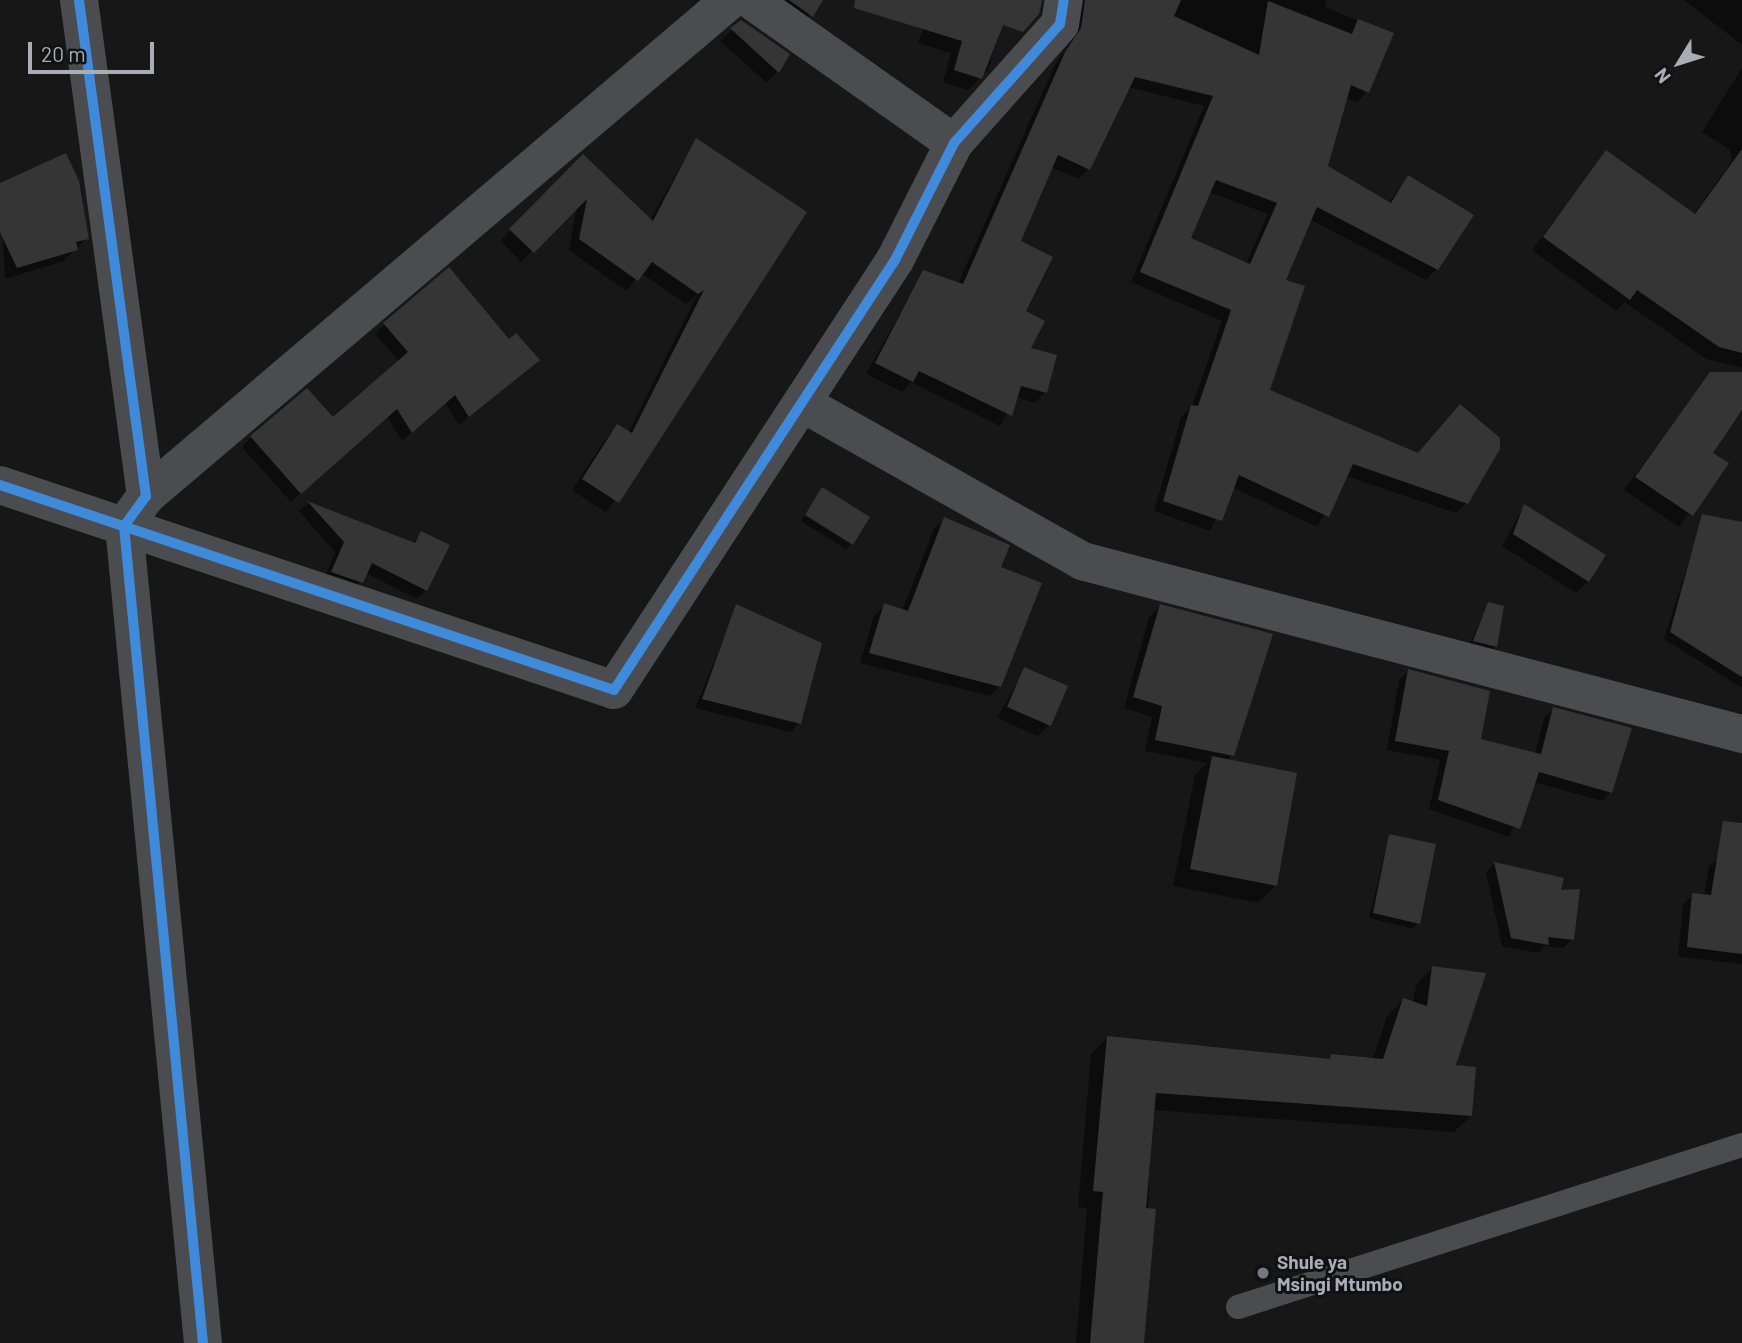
<!DOCTYPE html>
<style>
body{margin:0}
#map{position:relative;width:1742px;height:1343px;overflow:hidden;background:#171717;font-family:Barlow,sans-serif}
div>[style]{position:absolute}
[style*='--x']{left:calc(var(--x)*1px);top:calc(var(--y)*1px);width:calc(var(--w)*1px);rotate:calc(var(--a)*1deg)}
.shadow>*{inset:0;background:#0007}
.building>*{inset:0;background:#353536}
.service>*{height:24px;margin:-12px;padding:0 12px;transform-origin:12px;border-radius:12px;background:#4b4c50}
.minor>*{height:38px;margin:-19px;padding:0 19px;transform-origin:19px;border-radius:19px;background:#4b4c50}
.cycleway>*{height:10px;margin:-5px;padding:0 5px;transform-origin:5px;border-radius:5px;background:#408adc}
.dots>*{width:19px;height:19px;translate:-50% -50%;box-sizing:border-box;border:4px solid #111113;border-radius:50%}
span{translate:-50% -50%;white-space:nowrap;text-align:center;line-height:1.15;-webkit-text-stroke:6px #111113;paint-order:stroke}
.poi-label{font-size:19px;color:#a8adb8;font-weight:700}
.left{translate:0 -50%;text-align:left}
.north{position:absolute;left:1644px;top:28px;width:70px;height:70px;-webkit-text-stroke:5px #111113;paint-order:stroke;rotate:232deg;font-size:19px;font-weight:700;line-height:28px;text-align:center;color:#a8adb8}
.north::after{content:'';display:block;margin:auto;width:24px;height:32px;background:#a8adb8;clip-path:polygon(50% 0,100% 100%,50% 72%,0 100%)}
.scale{position:absolute;left:28px;top:42px;width:126px;height:32px;box-sizing:border-box;border:4px solid #a8adb8;border-top:0;padding-left:9px;font-size:21px;line-height:24px;white-space:nowrap;color:#a8adb8;-webkit-text-stroke:5px #111113;paint-order:stroke}
</style>
<div id="map">
<div class="shadow">
<i style="clip-path:polygon(763px 0,821px 0,800px 27px)"></i>
<i style="clip-path:polygon(934px 0,1008px 0,988px 70px,968px 90px,943px 82px,951px 53px,918px 43px)"></i>
<i style="clip-path:polygon(evenodd,1074px 0,1327px 0,1325px 7px,1391px 34px,1367px 92px,1357px 102px,1346px 98px,1326px 167px,1389px 203px,1408px 177px,1437px 269px,1426px 280px,1311px 220px,1283px 281px,1267px 391px,1467px 503px,1456px 513px,1346px 476px,1317px 527px,1232px 487px,1210px 531px,1154px 511px,1181px 417px,1192px 406px,1222px 321px,1131px 282px,1204px 106px,1128px 87px,1089px 169px,1078px 179px,1051px 167px,1019px 242px,1028px 349px,1045px 392px,1035px 403px,1016px 397px,1000px 426px,911px 382px,902px 392px,866px 374px,923px 272px,958px 284px,1055px 64px,1072px 40px,1074px 0,1209px 192px,1268px 214px,1246px 264px,1189px 238px,1209px 192px)"></i>
<i style="clip-path:polygon(1684px 0,1742px 0,1742px 45px)"></i>
<i style="clip-path:polygon(741px 22px,778px 71px,767px 83px,720px 41px)"></i>
<i style="clip-path:polygon(1742px 68px,1742px 368px,1706px 359px,1625px 302px,1616px 311px,1532px 250px,1606px 152px,1693px 215px,1732px 161px,1729px 149px,1702px 132px)"></i>
<i style="clip-path:polygon(696px 140px,804px 213px,606px 513px,572px 490px,607px 437px,618px 426px,628px 433px,697px 295px,686px 304px,641px 273px,626px 291px,569px 250px,577px 206px,521px 262px,500px 241px,583px 156px,650px 220px)"></i>
<i style="clip-path:polygon(0 185px,87px 238px,64px 261px,5px 279px)"></i>
<i style="clip-path:polygon(385px 324px,509px 341px,528px 369px,459px 425px,445px 403px,402px 441px,387px 416px,291px 502px,242px 447px,251px 437px,333px 419px,400px 362px,375px 334px)"></i>
<i style="clip-path:polygon(1711px 373px,1742px 373px,1742px 410px,1711px 453px,1726px 464px,1679px 527px,1624px 490px)"></i>
<i style="clip-path:polygon(822px 489px,852px 544px,846px 549px,801px 521px)"></i>
<i style="clip-path:polygon(308px 503px,412px 544px,422px 533px,426px 590px,417px 599px,366px 573px,353px 592px,323px 582px,335px 552px,299px 511px)"></i>
<i style="clip-path:polygon(1524px 506px,1588px 581px,1576px 593px,1502px 546px)"></i>
<i style="clip-path:polygon(1703px 516px,1742px 524px,1742px 688px,1664px 639px)"></i>
<i style="clip-path:polygon(944px 519px,999px 568px,1000px 686px,990px 696px,860px 663px,874px 616px,885px 605px,902px 611px,934px 529px)"></i>
<i style="clip-path:polygon(1488px 604px,1496px 646px,1490px 652px,1469px 646px)"></i>
<i style="clip-path:polygon(1160px 606px,1232px 755px,1227px 761px,1276px 885px,1258px 903px,1173px 886px,1195px 775px,1207px 763px,1145px 751px,1152px 717px,1124px 708px,1149px 617px)"></i>
<i style="clip-path:polygon(737px 607px,799px 723px,791px 732px,695px 708px)"></i>
<i style="clip-path:polygon(1025px 669px,1049px 725px,1038px 736px,997px 718px)"></i>
<i style="clip-path:polygon(1408px 671px,1479px 741px,1535px 754px,1544px 718px,1554px 709px,1611px 792px,1602px 801px,1534px 782px,1509px 837px,1429px 809px,1440px 760px,1387px 750px,1399px 680px)"></i>
<i style="clip-path:polygon(1389px 836px,1418px 923px,1413px 929px,1369px 918px)"></i>
<i style="clip-path:polygon(1742px 844px,1742px 964px,1678px 957px,1683px 904px,1693px 895px,1704px 896px,1709px 866px)"></i>
<i style="clip-path:polygon(1495px 863px,1559px 892px,1572px 939px,1563px 948px,1545px 946px,1538px 953px,1502px 946px,1486px 872px)"></i>
<i style="clip-path:polygon(1432px 968px,1471px 1116px,1454px 1132px,1152px 1110px,1142px 1343px,1076px 1343px,1087px 1208px,1078px 1207px,1091px 1054px,1107px 1038px,1327px 1061px,1373px 1059px,1387px 1016px,1403px 1000px,1413px 1003px,1416px 985px)"></i>
</div>
<div class="building">
<i style="clip-path:polygon(789px 0,823px 0,813px 17px)"></i>
<i style="clip-path:polygon(855px 0,1042px 0,1039px 14px,1023px 32px,1003px 25px,982px 79px,954px 70px,962px 41px,854px 8px)"></i>
<i style="clip-path:polygon(evenodd,1085px 0,1181px 0,1174px 16px,1259px 55px,1268px 1px,1352px 34px,1358px 19px,1394px 33px,1369px 93px,1351px 85px,1328px 166px,1391px 203px,1408px 175px,1474px 215px,1438px 270px,1317px 207px,1286px 280px,1305px 286px,1270px 390px,1418px 453px,1460px 404px,1500px 438px,1500px 449px,1468px 504px,1353px 464px,1329px 517px,1239px 475px,1222px 521px,1163px 501px,1191px 405px,1198px 406px,1231px 310px,1140px 272px,1213px 96px,1135px 77px,1090px 170px,1058px 155px,1021px 241px,1053px 257px,1026px 311px,1045px 321px,1031px 348px,1057px 355px,1047px 393px,1021px 386px,1012px 416px,919px 371px,913px 382px,875px 363px,923px 270px,963px 284px,1065px 52px,1081px 28px,1085px 0,1216px 180px,1277px 203px,1250px 264px,1191px 238px,1216px 180px)"></i>
<i style="clip-path:polygon(741px 20px,790px 54px,779px 73px,730px 28px)"></i>
<i style="clip-path:polygon(696px 138px,807px 212px,619px 503px,582px 479px,617px 424px,632px 433px,704px 290px,698px 294px,652px 262px,638px 281px,579px 239px,587px 199px,534px 253px,509px 229px,583px 154px,653px 221px)"></i>
<i style="clip-path:polygon(1742px 149px,1742px 353px,1719px 347px,1637px 290px,1630px 300px,1543px 237px,1606px 150px,1695px 214px)"></i>
<i style="clip-path:polygon(66px 153px,79px 181px,89px 239px,76px 242px,78px 250px,17px 268px,0 232px,0 183px)"></i>
<i style="clip-path:polygon(449px 267px,509px 339px,516px 333px,540px 360px,469px 417px,455px 395px,412px 433px,397px 409px,301px 494px,250px 436px,307px 388px,333px 417px,408px 352px,383px 323px)"></i>
<i style="clip-path:polygon(1710px 372px,1742px 372px,1742px 410px,1713px 453px,1729px 463px,1693px 516px,1635px 477px)"></i>
<i style="clip-path:polygon(822px 487px,870px 517px,853px 545px,805px 515px)"></i>
<i style="clip-path:polygon(307px 501px,415px 543px,421px 531px,450px 545px,427px 591px,372px 563px,363px 583px,331px 572px,344px 542px)"></i>
<i style="clip-path:polygon(1524px 504px,1606px 555px,1589px 582px,1513px 534px)"></i>
<i style="clip-path:polygon(1702px 514px,1742px 522px,1742px 677px,1670px 632px)"></i>
<i style="clip-path:polygon(944px 517px,1010px 545px,1001px 567px,1042px 583px,1001px 687px,869px 653px,884px 603px,908px 611px)"></i>
<i style="clip-path:polygon(1488px 602px,1504px 606px,1497px 647px,1473px 641px)"></i>
<i style="clip-path:polygon(736px 604px,822px 643px,801px 724px,702px 699px)"></i>
<i style="clip-path:polygon(1160px 604px,1273px 634px,1234px 756px,1155px 740px,1162px 706px,1133px 697px)"></i>
<i style="clip-path:polygon(1024px 667px,1068px 686px,1051px 726px,1007px 707px)"></i>
<i style="clip-path:polygon(1408px 669px,1490px 691px,1481px 739px,1541px 754px,1553px 707px,1632px 728px,1612px 793px,1539px 772px,1520px 829px,1438px 800px,1449px 751px,1395px 741px)"></i>
<i style="clip-path:polygon(1212px 756px,1297px 773px,1277px 886px,1190px 869px)"></i>
<i style="clip-path:polygon(1723px 821px,1742px 823px,1742px 954px,1687px 947px,1692px 893px,1711px 895px)"></i>
<i style="clip-path:polygon(1389px 834px,1436px 844px,1420px 924px,1373px 913px)"></i>
<i style="clip-path:polygon(1494px 862px,1564px 878px,1561px 890px,1580px 889px,1574px 940px,1548px 937px,1549px 945px,1511px 938px)"></i>
<i style="clip-path:polygon(1432px 966px,1486px 973px,1456px 1065px,1476px 1067px,1472px 1116px,1156px 1093px,1146px 1208px,1156px 1209px,1144px 1343px,1090px 1343px,1103px 1192px,1093px 1191px,1107px 1036px,1330px 1059px,1331px 1054px,1383px 1059px,1403px 998px,1427px 1006px)"></i>
</div>
<div class="service">
<i style="--x:1238;--y:1307;--w:529;--a:-17.82"></i>
</div>
<div class="minor">
<i style="--x:79;--y:0;--w:501;--a:82.31"></i>
<i style="--x:146;--y:496;--w:37;--a:126"></i>
<i style="--x:124;--y:526;--w:821;--a:84.48"></i>
<i style="--x:751;--y:0;--w:248;--a:35.2"></i>
<i style="--x:802;--y:403;--w:322;--a:29.4"></i>
<i style="--x:1082;--y:561;--w:682;--a:14.69"></i>
<i style="--x:0;--y:485;--w:647;--a:18.46"></i>
<i style="--x:614;--y:690;--w:514;--a:-56.84"></i>
<i style="--x:895;--y:260;--w:131;--a:-63.2"></i>
<i style="--x:954;--y:143;--w:159;--a:-48.3"></i>
<i style="--x:1060;--y:24;--w:24;--a:-81"></i>
<i style="--x:146;--y:496;--w:766;--a:-40.34"></i>
</div>
<div class="cycleway">
<i style="--x:79;--y:0;--w:501;--a:82.31"></i>
<i style="--x:146;--y:496;--w:37;--a:126"></i>
<i style="--x:124;--y:526;--w:821;--a:84.48"></i>
<i style="--x:0;--y:485;--w:647;--a:18.46"></i>
<i style="--x:614;--y:690;--w:514;--a:-56.84"></i>
<i style="--x:895;--y:260;--w:131;--a:-63.2"></i>
<i style="--x:954;--y:143;--w:159;--a:-48.3"></i>
<i style="--x:1060;--y:24;--w:24;--a:-81"></i>
</div>
<div class="dots">
<i style="left:1263px;top:1273px;background:#757880"></i>
</div>
<div class="poi-label">
<span class="left" style="left:1277px;top:1273px">Shule ya<br>Msingi Mtumbo</span>
</div>
<div class="north">N</div>
<div class="scale">20 m</div>
</div>
